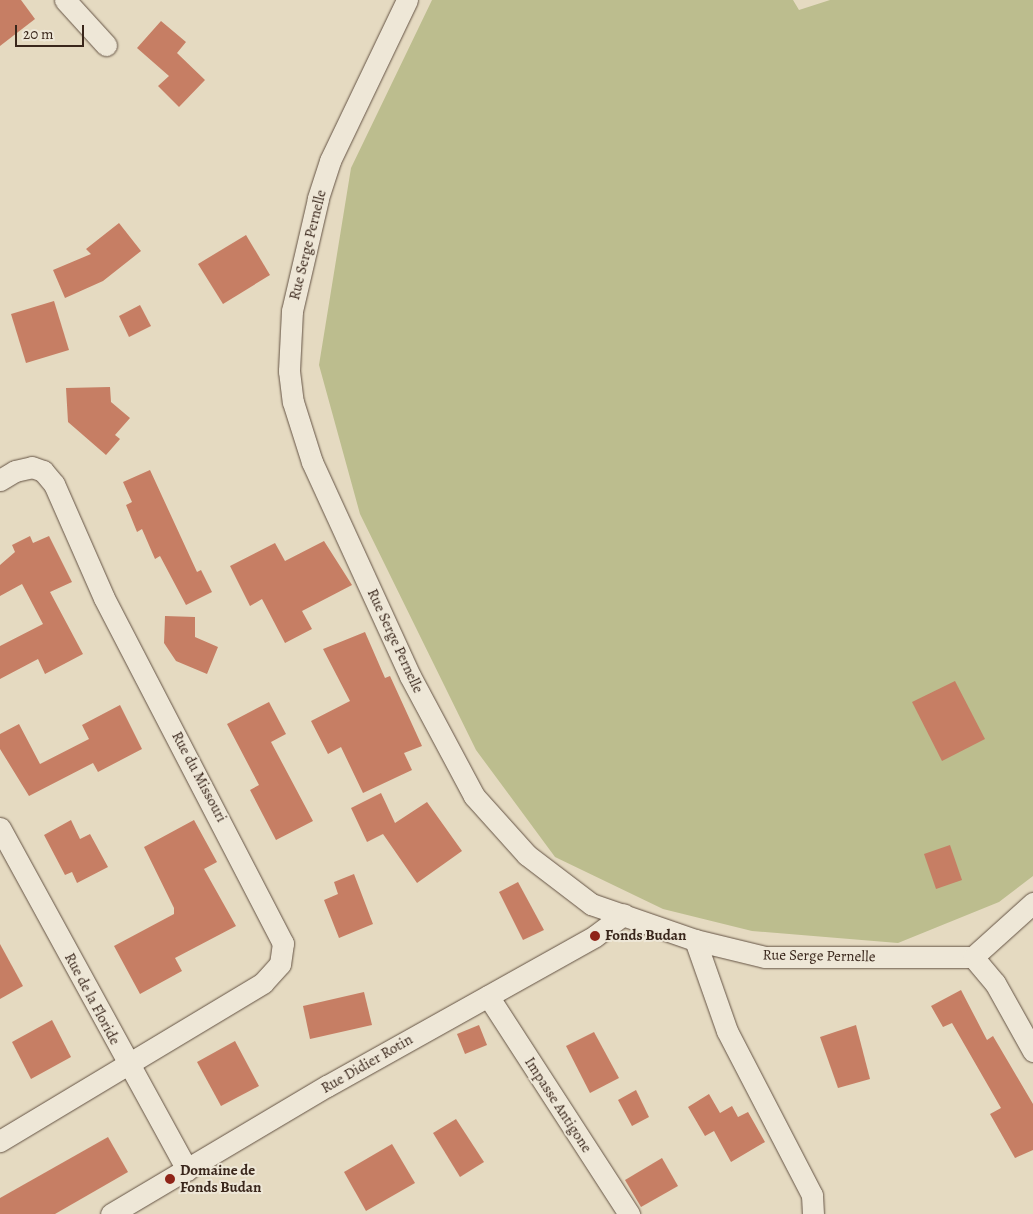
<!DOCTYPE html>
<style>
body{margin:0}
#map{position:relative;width:1033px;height:1214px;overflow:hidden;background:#e5dac1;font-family:Alegreya,serif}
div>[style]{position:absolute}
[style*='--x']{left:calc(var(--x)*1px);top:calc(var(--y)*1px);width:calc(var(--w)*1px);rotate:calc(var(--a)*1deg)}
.green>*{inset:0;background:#bcbd8e}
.building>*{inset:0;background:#c67e64}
.roads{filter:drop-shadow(0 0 1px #645344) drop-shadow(0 0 1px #645344)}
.minor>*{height:21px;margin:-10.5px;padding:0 10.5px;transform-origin:10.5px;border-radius:10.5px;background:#eee7d7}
.dots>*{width:14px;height:14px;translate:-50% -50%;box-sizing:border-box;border:2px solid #eee7d7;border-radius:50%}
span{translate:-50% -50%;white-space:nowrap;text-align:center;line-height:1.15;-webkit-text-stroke:4px #eee7d7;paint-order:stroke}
.street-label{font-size:15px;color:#39261b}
.poi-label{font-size:15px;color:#39261b;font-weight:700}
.left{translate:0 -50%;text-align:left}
.scale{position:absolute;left:15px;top:25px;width:69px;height:22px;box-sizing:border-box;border:2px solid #39261b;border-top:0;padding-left:6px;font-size:15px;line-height:18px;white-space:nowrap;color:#39261b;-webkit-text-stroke:4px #eee7d7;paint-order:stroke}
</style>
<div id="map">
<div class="green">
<i style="clip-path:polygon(432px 0,793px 0,799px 10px,830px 0,1033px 0,1033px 876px,999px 902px,898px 943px,752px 931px,663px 909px,555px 857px,476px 750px,360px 514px,319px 365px,351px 168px)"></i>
</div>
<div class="building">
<i style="clip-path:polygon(0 0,21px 0,35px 19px,0 46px)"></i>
<i style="clip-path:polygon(161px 21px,186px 42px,177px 53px,205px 80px,179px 107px,158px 86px,169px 76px,137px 48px)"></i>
<i style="clip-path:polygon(119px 223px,141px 251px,103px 281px,65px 298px,53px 270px,91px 254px,86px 249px)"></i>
<i style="clip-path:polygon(246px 235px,270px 275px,223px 304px,198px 264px)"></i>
<i style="clip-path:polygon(54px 301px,69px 350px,26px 363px,11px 314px)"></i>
<i style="clip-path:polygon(140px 305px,151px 326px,129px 337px,119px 316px)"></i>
<i style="clip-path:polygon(110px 387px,111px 402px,130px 418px,115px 435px,120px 439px,106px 455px,68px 422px,66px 388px)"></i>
<i style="clip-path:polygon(150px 470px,197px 572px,201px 570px,212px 592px,186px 605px,160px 556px,155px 559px,142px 529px,137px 532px,126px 505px,132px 502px,123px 482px)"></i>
<i style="clip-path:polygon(30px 536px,33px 543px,49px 536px,72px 582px,50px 592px,83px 654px,45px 674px,38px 659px,0 679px,0 646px,43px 624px,22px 584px,0 596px,0 565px,15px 552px,12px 545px)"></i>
<i style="clip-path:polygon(324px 541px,352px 585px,302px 611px,312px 629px,285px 643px,262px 599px,250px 606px,230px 566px,275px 543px,285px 561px)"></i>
<i style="clip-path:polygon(165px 616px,195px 617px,195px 637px,218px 647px,207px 674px,176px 661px,164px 643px)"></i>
<i style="clip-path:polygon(365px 632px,385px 678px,390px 676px,422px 746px,404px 753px,412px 770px,363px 793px,341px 747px,328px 754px,311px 721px,350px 701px,323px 649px)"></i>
<i style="clip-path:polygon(955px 681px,985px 739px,942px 761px,912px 702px)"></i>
<i style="clip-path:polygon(269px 702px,286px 734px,271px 742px,313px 821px,276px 840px,250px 790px,259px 785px,227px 724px)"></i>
<i style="clip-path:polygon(120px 705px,142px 749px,98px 772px,93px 763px,29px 796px,0 749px,0 734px,19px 724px,40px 764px,89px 739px,82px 725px)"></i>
<i style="clip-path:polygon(381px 793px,395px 823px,427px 802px,462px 851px,417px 883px,383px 834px,367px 842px,351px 808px)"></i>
<i style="clip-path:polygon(71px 820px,80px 839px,90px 834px,108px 867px,77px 883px,72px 872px,65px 875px,44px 835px)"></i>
<i style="clip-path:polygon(194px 820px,217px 862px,204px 869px,236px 926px,175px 958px,182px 971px,140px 994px,114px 946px,174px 914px,174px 908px,144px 847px)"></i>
<i style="clip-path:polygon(950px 845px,962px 880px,936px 889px,924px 854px)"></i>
<i style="clip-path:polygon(354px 874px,373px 924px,339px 938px,324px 900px,338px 894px,334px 882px)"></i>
<i style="clip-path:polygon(518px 882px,544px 930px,523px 940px,499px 892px)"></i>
<i style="clip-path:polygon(0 944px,23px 986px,0 999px)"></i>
<i style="clip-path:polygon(961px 990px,987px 1040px,993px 1036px,1033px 1104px,1033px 1150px,1015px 1158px,990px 1114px,1001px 1108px,952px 1023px,943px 1027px,931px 1006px)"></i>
<i style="clip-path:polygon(364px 992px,372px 1025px,310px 1039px,303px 1006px)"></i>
<i style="clip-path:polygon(52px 1020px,71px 1057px,31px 1079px,12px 1042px)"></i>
<i style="clip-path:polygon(479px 1025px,487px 1045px,465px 1054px,457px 1034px)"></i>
<i style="clip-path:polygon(856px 1025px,870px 1079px,838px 1088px,820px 1037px)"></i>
<i style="clip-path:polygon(594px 1032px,619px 1078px,590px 1093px,566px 1046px)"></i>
<i style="clip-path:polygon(235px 1041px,259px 1086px,221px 1106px,197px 1062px)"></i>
<i style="clip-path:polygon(636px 1090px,649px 1117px,632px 1126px,618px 1100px)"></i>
<i style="clip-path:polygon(709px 1094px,720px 1113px,732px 1106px,738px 1117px,748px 1112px,765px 1142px,731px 1162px,714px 1131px,705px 1136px,688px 1107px)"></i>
<i style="clip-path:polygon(456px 1119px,484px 1162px,460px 1177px,433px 1133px)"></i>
<i style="clip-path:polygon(108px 1137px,128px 1172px,55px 1214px,0 1214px,0 1198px)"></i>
<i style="clip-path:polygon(392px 1144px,415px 1183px,366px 1211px,344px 1172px)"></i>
<i style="clip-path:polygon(662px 1158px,678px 1186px,641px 1207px,625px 1180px)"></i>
</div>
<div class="roads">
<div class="minor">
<i style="--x:65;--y:0;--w:61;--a:47.7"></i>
<i style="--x:407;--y:0;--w:178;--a:115.6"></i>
<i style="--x:330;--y:161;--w:40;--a:108"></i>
<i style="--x:318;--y:199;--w:115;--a:103.1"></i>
<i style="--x:292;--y:311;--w:60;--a:92.9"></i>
<i style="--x:289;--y:371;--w:31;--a:83"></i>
<i style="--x:293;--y:402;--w:63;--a:72.4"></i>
<i style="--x:312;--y:462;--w:235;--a:65.4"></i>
<i style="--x:410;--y:676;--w:136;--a:61.9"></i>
<i style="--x:474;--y:796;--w:79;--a:48.1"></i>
<i style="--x:527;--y:855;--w:81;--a:37.4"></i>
<i style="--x:591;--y:904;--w:110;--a:19.1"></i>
<i style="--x:695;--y:940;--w:72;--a:13.7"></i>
<i style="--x:765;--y:957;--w:208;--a:0"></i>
<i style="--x:973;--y:957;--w:81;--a:-42"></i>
<i style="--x:0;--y:480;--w:17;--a:-31"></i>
<i style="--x:15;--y:471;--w:17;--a:-13"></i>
<i style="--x:32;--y:467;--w:12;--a:20"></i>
<i style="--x:43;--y:471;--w:17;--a:50"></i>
<i style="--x:54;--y:484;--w:124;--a:66.3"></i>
<i style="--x:104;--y:598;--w:389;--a:62.6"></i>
<i style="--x:283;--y:943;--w:21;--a:98"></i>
<i style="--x:280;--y:964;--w:25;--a:132"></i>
<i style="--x:263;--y:983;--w:307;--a:149"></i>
<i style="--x:0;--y:828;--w:390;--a:61.3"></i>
<i style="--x:695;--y:940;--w:96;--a:70.6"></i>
<i style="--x:727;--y:1031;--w:185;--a:62.6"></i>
<i style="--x:812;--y:1195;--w:19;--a:87"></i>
<i style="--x:973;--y:957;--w:34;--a:50"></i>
<i style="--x:995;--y:983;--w:78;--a:60.8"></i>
<i style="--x:488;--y:996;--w:260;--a:57.1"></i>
<i style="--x:111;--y:1214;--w:251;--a:-30.7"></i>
<i style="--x:327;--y:1086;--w:307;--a:-29.2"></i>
<i style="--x:595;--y:936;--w:36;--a:-37"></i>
</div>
</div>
<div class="dots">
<i style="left:595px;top:936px;background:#8f2418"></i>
<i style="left:170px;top:1179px;background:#8f2418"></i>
</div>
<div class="street-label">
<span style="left:308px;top:245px;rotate:-76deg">Rue Serge Pernelle</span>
<span style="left:395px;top:641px;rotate:65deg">Rue Serge Pernelle</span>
<span style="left:199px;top:777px;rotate:62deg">Rue du Missouri</span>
<span style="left:819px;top:956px;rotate:1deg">Rue Serge Pernelle</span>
<span style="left:92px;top:999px;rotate:62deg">Rue de la Floride</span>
<span style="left:367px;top:1064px;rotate:-30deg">Rue Didier Rotin</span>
<span style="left:558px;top:1105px;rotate:57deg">Impasse Antigone</span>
</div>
<div class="poi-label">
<span class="left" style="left:605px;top:936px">Fonds Budan</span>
<span class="left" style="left:180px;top:1179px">Domaine de<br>Fonds Budan</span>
</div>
<div class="scale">20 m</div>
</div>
